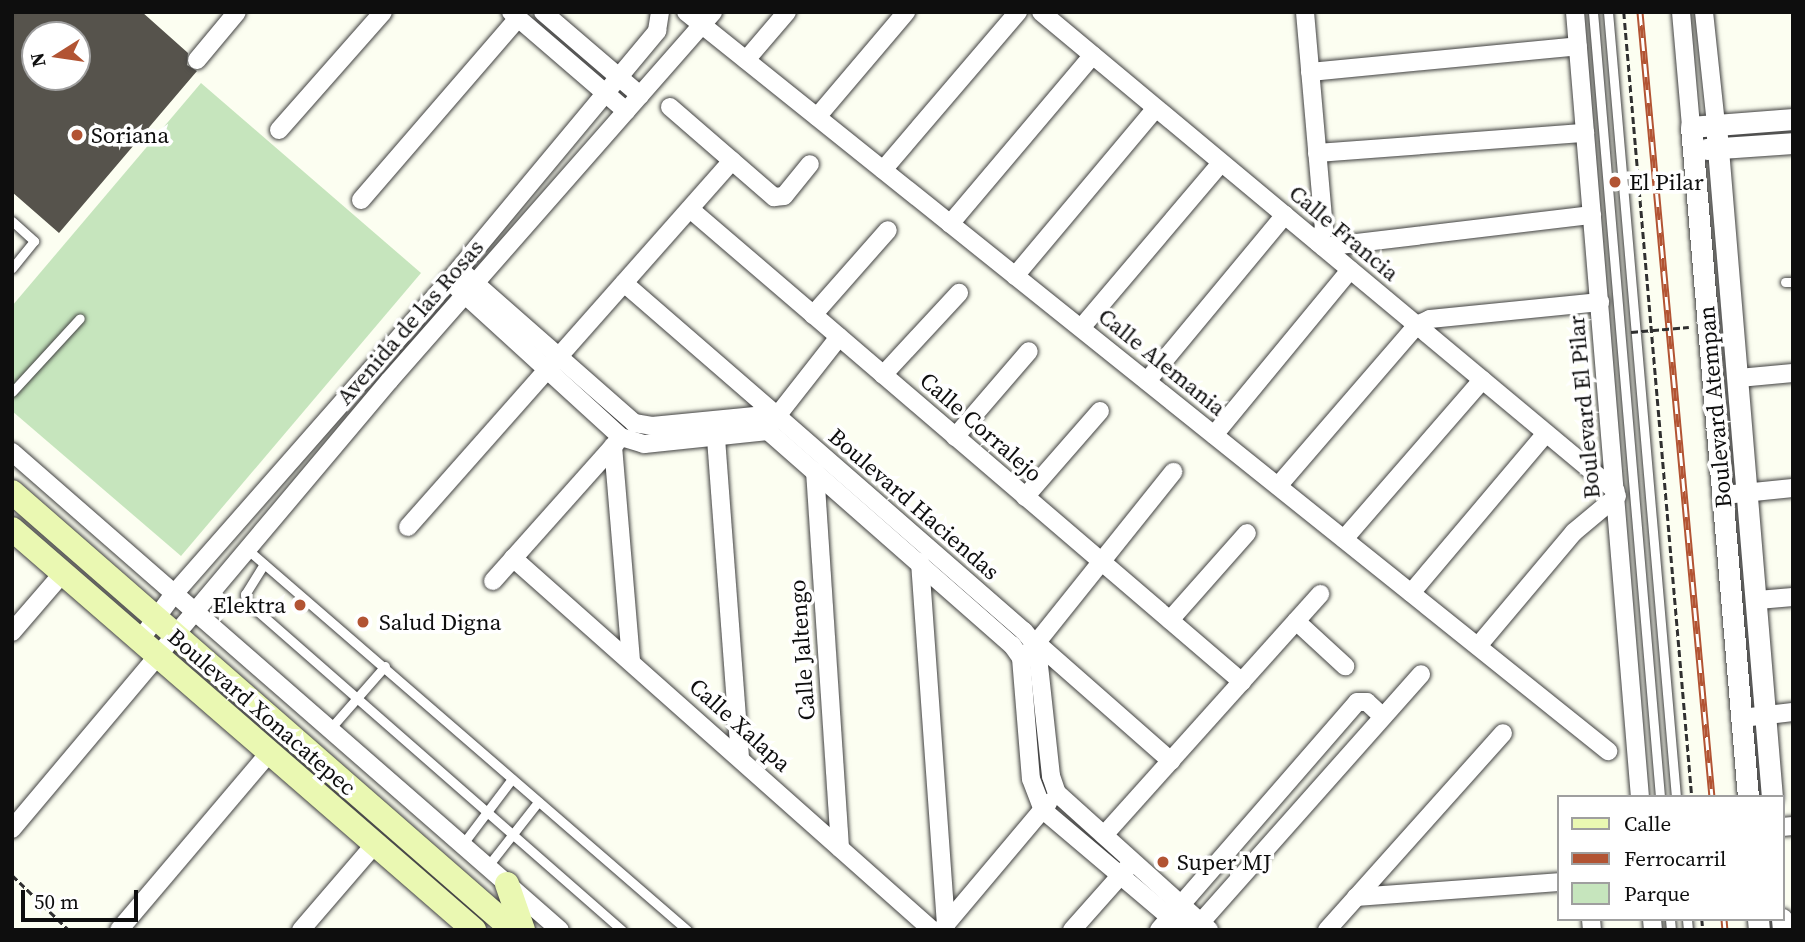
<!DOCTYPE html>
<style>
body{margin:0}
#map{position:relative;width:1805px;height:942px;overflow:hidden;background:#fcfef1;font-family:"Source Serif 4",serif}
div>[style]{position:absolute}
[style*='--x']{left:calc(var(--x)*1px);top:calc(var(--y)*1px);width:calc(var(--w)*1px);rotate:calc(var(--a)*1deg)}
.green>*{inset:0;background:#c6e5bd}
.building>*{inset:0;background:#56534c}
.path>*{height:2.5px;margin-top:-1.25px;transform-origin:0;background:repeating-linear-gradient(90deg,#303030 0 7px,transparent 0 10.5px)}
.roads{filter:drop-shadow(0 0 2px #414141) drop-shadow(0 0 2px #414141)}
.service>*{height:9px;margin:-4.5px;padding:0 4.5px;transform-origin:4.5px;border-radius:4.5px;background:#fff}
.minor>*{height:18px;margin:-9px;padding:0 9px;transform-origin:9px;border-radius:9px;background:#fff}
.tertiary>*{height:21px;margin:-10.5px;padding:0 10.5px;transform-origin:10.5px;border-radius:10.5px;background:#fff}
.secondary>*{height:24px;margin:-12px;padding:0 12px;transform-origin:12px;border-radius:12px;background:#eaf8b2}
.rail>*{height:7px;margin-top:-3.5px;transform-origin:0;background:repeating-linear-gradient(90deg,#fff 0 13px,#b25433 0 26px);box-sizing:border-box;border-block:2px solid #b25433}
.path-bridge>*{height:2.5px;margin-top:-1.25px;transform-origin:0;background:repeating-linear-gradient(90deg,#303030 0 7px,transparent 0 10.5px)}
.dots>*{width:19px;height:19px;translate:-50% -50%;box-sizing:border-box;border:4px solid #fff;border-radius:50%}
span{translate:-50% -50%;white-space:nowrap;text-align:center;line-height:1.15;-webkit-text-stroke:7px #fff;paint-order:stroke}
.poi-label{font-size:23px;color:#0e0e0e}
.left{translate:0 -50%;text-align:left}
.right{translate:-100% -50%;text-align:right}
.street-label{font-size:23px;color:#0e0e0e}
.frame{position:absolute;inset:0;border:14px solid #0e0e0e;pointer-events:none}
.legend{position:absolute;left:1557px;top:795px;width:228px;height:126px;box-sizing:border-box;background:#fff;border:2px solid #9f9f9f;margin:0;padding:9px 12px;list-style:none;font-size:21px;color:#0e0e0e}
.legend li{display:flex;align-items:center;gap:14px;height:35px}
.legend b{width:35px;border:2px solid #9f9f9f}
.north{position:absolute;left:21px;top:21px;width:70px;height:70px;box-sizing:border-box;background:#fff;border:2px solid #9f9f9f;border-radius:50%;rotate:258deg;font-size:19px;font-weight:700;line-height:28px;text-align:center;color:#0e0e0e}
.north::after{content:'';display:block;margin:auto;width:24px;height:32px;background:#b25433;clip-path:polygon(50% 0,100% 100%,50% 72%,0 100%)}
.scale{position:absolute;left:21px;top:890px;width:117px;height:32px;box-sizing:border-box;border:4px solid #0e0e0e;border-top:0;padding-left:9px;font-size:21px;line-height:24px;white-space:nowrap;color:#0e0e0e;-webkit-text-stroke:5px #fff;paint-order:stroke}
</style>
<div id="map">
<div class="green">
<i style="clip-path:polygon(201px 83px,421px 273px,181px 556px,12px 411px,12px 306px)"></i>
</div>
<div class="building">
<i style="clip-path:polygon(evenodd,12px 12px,142px 12px,188px 53px,187px 65px,197px 71px,59px 233px,12px 192px,12px 12px,35px 35px,77px 35px,77px 77px,35px 77px,35px 35px)"></i>
</div>
<div class="path">
<i style="--x:1624;--y:12;--w:788;--a:85.05"></i>
<i style="--x:12;--y:875;--w:79;--a:44"></i>
<i style="--x:1702;--y:919;--w:11;--a:85"></i>
</div>
<div class="roads">
<div class="service">
<i style="--x:1593;--y:12;--w:788;--a:85.12"></i>
<i style="--x:1608;--y:12;--w:788;--a:85.05"></i>
<i style="--x:12;--y:221;--w:30;--a:42"></i>
<i style="--x:34;--y:241;--w:35;--a:129"></i>
<i style="--x:1785;--y:282;--w:8;--a:0"></i>
<i style="--x:12;--y:392;--w:100;--a:-47.4"></i>
<i style="--x:248;--y:550;--w:581;--a:40.88"></i>
<i style="--x:264;--y:564;--w:36;--a:122"></i>
<i style="--x:245;--y:594;--w:7;--a:82"></i>
<i style="--x:246;--y:601;--w:500;--a:41.2"></i>
<i style="--x:329;--y:730;--w:85;--a:-48.8"></i>
<i style="--x:462;--y:845;--w:83;--a:-52.9"></i>
<i style="--x:487;--y:867;--w:83;--a:-51.9"></i>
<i style="--x:1670;--y:919;--w:11;--a:85"></i>
<i style="--x:1687;--y:919;--w:11;--a:85"></i>
</div>
<div class="minor">
<i style="--x:511;--y:12;--w:152;--a:40.7"></i>
<i style="--x:543;--y:12;--w:128;--a:40.6"></i>
<i style="--x:686;--y:12;--w:1182;--a:38.71"></i>
<i style="--x:1041;--y:12;--w:748;--a:39.8"></i>
<i style="--x:1305;--y:12;--w:217;--a:85"></i>
<i style="--x:1324;--y:228;--w:16;--a:112"></i>
<i style="--x:1575;--y:12;--w:788;--a:85.27"></i>
<i style="--x:1681;--y:12;--w:115;--a:85"></i>
<i style="--x:1704;--y:12;--w:114;--a:83.9"></i>
<i style="--x:197;--y:60;--w:62;--a:-50.2"></i>
<i style="--x:746;--y:60;--w:63;--a:-49.5"></i>
<i style="--x:1310;--y:72;--w:269;--a:-5.5"></i>
<i style="--x:670;--y:107;--w:138;--a:40.9"></i>
<i style="--x:774;--y:197;--w:10;--a:-6"></i>
<i style="--x:784;--y:196;--w:41;--a:-50.9"></i>
<i style="--x:817;--y:117;--w:138;--a:-49.7"></i>
<i style="--x:279;--y:130;--w:157;--a:-48.6"></i>
<i style="--x:1317;--y:153;--w:269;--a:-4.3"></i>
<i style="--x:883;--y:170;--w:208;--a:-49.5"></i>
<i style="--x:361;--y:200;--w:240;--a:-49.2"></i>
<i style="--x:518;--y:18;--w:6;--a:-90"></i>
<i style="--x:690;--y:209;--w:727;--a:40.59"></i>
<i style="--x:950;--y:224;--w:221;--a:-49.8"></i>
<i style="--x:1323;--y:247;--w:271;--a:-6.8"></i>
<i style="--x:459;--y:269;--w:233;--a:41.3"></i>
<i style="--x:634;--y:423;--w:18;--a:9"></i>
<i style="--x:652;--y:426;--w:124;--a:-5.6"></i>
<i style="--x:775;--y:414;--w:330;--a:41.1"></i>
<i style="--x:1024;--y:631;--w:21;--a:51"></i>
<i style="--x:1037;--y:647;--w:130;--a:83.8"></i>
<i style="--x:1051;--y:776;--w:18;--a:71"></i>
<i style="--x:1057;--y:793;--w:205;--a:42"></i>
<i style="--x:1015;--y:276;--w:219;--a:-50"></i>
<i style="--x:449;--y:280;--w:233;--a:42.4"></i>
<i style="--x:621;--y:437;--w:24;--a:17"></i>
<i style="--x:644;--y:444;--w:125;--a:-6"></i>
<i style="--x:768;--y:431;--w:325;--a:41.3"></i>
<i style="--x:1012;--y:645;--w:16;--a:55"></i>
<i style="--x:1021;--y:658;--w:121;--a:85.3"></i>
<i style="--x:1031;--y:779;--w:33;--a:69"></i>
<i style="--x:1043;--y:810;--w:186;--a:40.2"></i>
<i style="--x:624;--y:283;--w:200;--a:40.9"></i>
<i style="--x:813;--y:315;--w:113;--a:-48.6"></i>
<i style="--x:1081;--y:328;--w:216;--a:-49.7"></i>
<i style="--x:883;--y:375;--w:112;--a:-47.2"></i>
<i style="--x:1739;--y:378;--w:54;--a:-5.3"></i>
<i style="--x:1147;--y:381;--w:216;--a:-50.3"></i>
<i style="--x:715;--y:425;--w:333;--a:85.7"></i>
<i style="--x:770;--y:425;--w:112;--a:-51.9"></i>
<i style="--x:1214;--y:435;--w:214;--a:-50.5"></i>
<i style="--x:955;--y:437;--w:113;--a:-49.3"></i>
<i style="--x:613;--y:446;--w:215;--a:85.2"></i>
<i style="--x:12;--y:452;--w:727;--a:41.1"></i>
<i style="--x:815;--y:471;--w:378;--a:86.2"></i>
<i style="--x:1278;--y:486;--w:213;--a:-49.2"></i>
<i style="--x:1417;--y:325;--w:14;--a:-25"></i>
<i style="--x:1430;--y:319;--w:171;--a:-5.7"></i>
<i style="--x:1724;--y:495;--w:69;--a:-5.8"></i>
<i style="--x:1025;--y:497;--w:114;--a:-48.9"></i>
<i style="--x:408;--y:527;--w:489;--a:-48.5"></i>
<i style="--x:1344;--y:539;--w:211;--a:-49"></i>
<i style="--x:513;--y:558;--w:560;--a:41.6"></i>
<i style="--x:920;--y:562;--w:364;--a:85.9"></i>
<i style="--x:493;--y:581;--w:186;--a:-48.3"></i>
<i style="--x:1411;--y:593;--w:209;--a:-49.8"></i>
<i style="--x:1758;--y:600;--w:35;--a:-5"></i>
<i style="--x:1170;--y:620;--w:116;--a:-48.5"></i>
<i style="--x:1296;--y:621;--w:67;--a:42.6"></i>
<i style="--x:12;--y:632;--w:78;--a:-49.2"></i>
<i style="--x:140;--y:640;--w:56;--a:-53.7"></i>
<i style="--x:173;--y:595;--w:434;--a:-48.7"></i>
<i style="--x:459;--y:269;--w:310;--a:-50.2"></i>
<i style="--x:657;--y:31;--w:19;--a:-81"></i>
<i style="--x:1039;--y:645;--w:176;--a:41.3"></i>
<i style="--x:1478;--y:646;--w:149;--a:-49.9"></i>
<i style="--x:1574;--y:532;--w:56;--a:-39.9"></i>
<i style="--x:1029;--y:652;--w:231;--a:-51.3"></i>
<i style="--x:1742;--y:718;--w:51;--a:-6.7"></i>
<i style="--x:1782;--y:827;--w:11;--a:-5"></i>
<i style="--x:12;--y:829;--w:586;--a:-49.92"></i>
<i style="--x:389;--y:381;--w:491;--a:-48.7"></i>
<i style="--x:1104;--y:835;--w:324;--a:-48.1"></i>
<i style="--x:1356;--y:897;--w:203;--a:-4.2"></i>
<i style="--x:1591;--y:919;--w:11;--a:85"></i>
<i style="--x:1652;--y:919;--w:11;--a:85"></i>
<i style="--x:942;--y:929;--w:165;--a:-49.9"></i>
<i style="--x:119;--y:930;--w:233;--a:-49.7"></i>
<i style="--x:301;--y:930;--w:113;--a:-49.3"></i>
<i style="--x:1072;--y:930;--w:84;--a:-48.4"></i>
<i style="--x:1159;--y:930;--w:302;--a:-49"></i>
<i style="--x:1357;--y:702;--w:10;--a:0"></i>
<i style="--x:1367;--y:702;--w:19;--a:43"></i>
<i style="--x:1194;--y:930;--w:342;--a:-48.4"></i>
<i style="--x:1327;--y:930;--w:264;--a:-48.2"></i>
</div>
<div class="tertiary">
<i style="--x:1716;--y:125;--w:674;--a:85.24"></i>
<i style="--x:1706;--y:149;--w:87;--a:-3.9"></i>
<i style="--x:1748;--y:797;--w:672;--a:-94.86"></i>
<i style="--x:1691;--y:127;--w:102;--a:-4.5"></i>
<i style="--x:1758;--y:919;--w:11;--a:85"></i>
<i style="--x:1782;--y:919;--w:11;--a:85"></i>
</div>
<div class="secondary">
<i style="--x:12;--y:492;--w:665;--a:41.16"></i>
<i style="--x:12;--y:529;--w:612;--a:40.96"></i>
<i style="--x:507;--y:884;--w:49;--a:70.8"></i>
</div>
</div>
<div class="rail">
<i style="--x:1640;--y:12;--w:788;--a:84.76"></i>
<i style="--x:1724;--y:919;--w:11;--a:85"></i>
</div>
<div class="path-bridge">
<i style="--x:1631;--y:332;--w:58;--a:-4.9"></i>
</div>
<div class="dots">
<i style="left:77px;top:135px;background:#b25433"></i>
<i style="left:1615px;top:182px;background:#b25433"></i>
<i style="left:300px;top:605px;background:#b25433"></i>
<i style="left:363px;top:622px;background:#b25433"></i>
<i style="left:1163px;top:862px;background:#b25433"></i>
</div>
<div class="poi-label">
<span class="left" style="left:91px;top:135px">Soriana</span>
<span class="left" style="left:1629px;top:182px">El Pilar</span>
<span class="right" style="left:286px;top:605px">Elektra</span>
<span class="left" style="left:379px;top:622px">Salud Digna</span>
<span class="left" style="left:1177px;top:862px">Super MJ</span>
</div>
<div class="street-label">
<span style="left:1344px;top:233px;rotate:40deg">Calle Francia</span>
<span style="left:410px;top:322px;rotate:-49deg">Avenida de las Rosas</span>
<span style="left:1162px;top:362px;rotate:39deg">Calle Alemania</span>
<span style="left:1584px;top:407px;rotate:-95deg">Boulevard El Pilar</span>
<span style="left:1715px;top:407px;rotate:-95deg">Boulevard Atempan</span>
<span style="left:981px;top:427px;rotate:41deg">Calle Corralejo</span>
<span style="left:914px;top:504px;rotate:41deg">Boulevard Haciendas</span>
<span style="left:802px;top:650px;rotate:-94deg">Calle Jaltengo</span>
<span style="left:262px;top:712px;rotate:41deg">Boulevard Xonacatepec</span>
<span style="left:740px;top:725px;rotate:42deg">Calle Xalapa</span>
</div>
<div class="frame"></div>
<ul class="legend">
<li><b style="height:9px;background:#eaf8b2"></b>Calle</li>
<li><b style="height:9px;background:#b25433"></b>Ferrocarril</li>
<li><b style="height:19px;background:#c6e5bd"></b>Parque</li>
</ul>
<div class="north">N</div>
<div class="scale">50 m</div>
</div>
